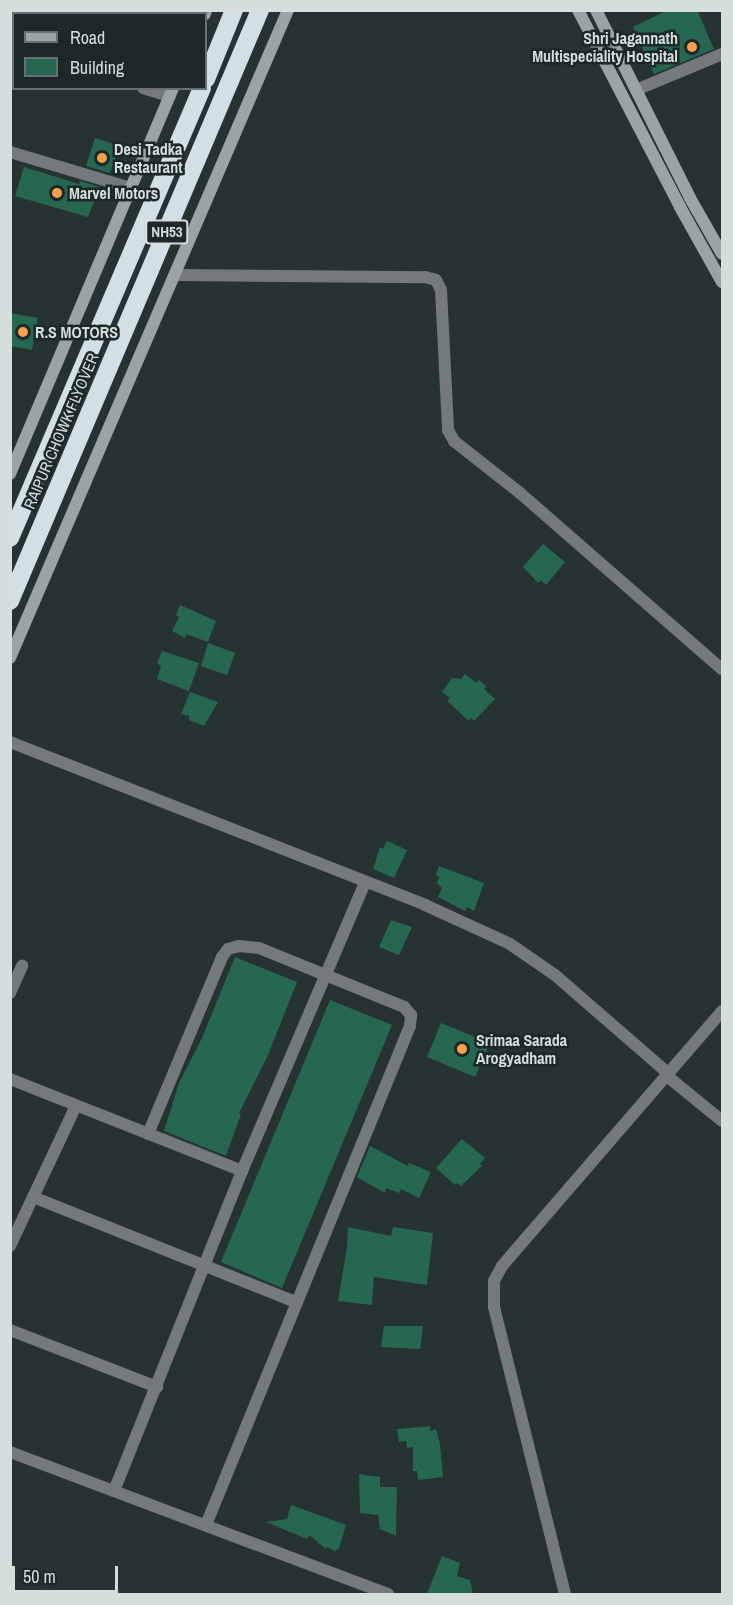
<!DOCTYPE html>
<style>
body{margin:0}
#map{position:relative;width:733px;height:1605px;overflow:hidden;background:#273333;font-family:"Archivo Narrow",sans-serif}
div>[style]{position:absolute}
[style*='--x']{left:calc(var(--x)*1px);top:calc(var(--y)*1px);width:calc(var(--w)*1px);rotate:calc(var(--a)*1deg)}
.building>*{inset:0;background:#256751}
.street>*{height:12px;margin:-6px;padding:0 6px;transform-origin:6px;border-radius:6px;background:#747a7c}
.secondary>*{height:12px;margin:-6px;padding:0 6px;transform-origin:6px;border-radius:6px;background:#9aa3a6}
.highway>*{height:18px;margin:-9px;padding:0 9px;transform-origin:9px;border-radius:9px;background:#d2e0e5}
.dots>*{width:16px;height:16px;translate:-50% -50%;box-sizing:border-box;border:3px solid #1d2929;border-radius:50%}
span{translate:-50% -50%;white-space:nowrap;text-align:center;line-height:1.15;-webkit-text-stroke:5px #1d2929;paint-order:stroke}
.shield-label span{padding:2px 4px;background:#1d2929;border:2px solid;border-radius:4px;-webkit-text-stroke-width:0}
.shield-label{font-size:15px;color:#d5dddd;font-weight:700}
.poi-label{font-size:16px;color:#d5dddd;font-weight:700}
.right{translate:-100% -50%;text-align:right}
.left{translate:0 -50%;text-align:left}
.street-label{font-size:16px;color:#d5dddd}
.frame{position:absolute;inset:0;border:12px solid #d5dddd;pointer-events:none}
.legend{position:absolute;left:12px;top:12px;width:195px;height:78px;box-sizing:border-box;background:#1d2929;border:2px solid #677171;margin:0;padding:8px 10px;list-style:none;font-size:18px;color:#d5dddd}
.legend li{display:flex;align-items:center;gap:12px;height:30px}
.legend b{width:30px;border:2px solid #677171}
.scale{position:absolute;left:12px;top:1566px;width:106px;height:27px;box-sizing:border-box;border:3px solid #d5dddd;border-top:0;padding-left:8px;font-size:18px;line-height:21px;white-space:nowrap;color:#d5dddd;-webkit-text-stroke:4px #1d2929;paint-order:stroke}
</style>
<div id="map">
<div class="building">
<i style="clip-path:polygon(668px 10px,697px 10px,714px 49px,654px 74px,633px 27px)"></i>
<i style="clip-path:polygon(95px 138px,120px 146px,110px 173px,86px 166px)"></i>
<i style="clip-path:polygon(24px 167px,79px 184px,80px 181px,100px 187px,88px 217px,15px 196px)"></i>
<i style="clip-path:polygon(10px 313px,38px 318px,32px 350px,10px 346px)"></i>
<i style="clip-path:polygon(543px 544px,565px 562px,546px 585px,541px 580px,538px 583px,523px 567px)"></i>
<i style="clip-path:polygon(180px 605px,216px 621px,208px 642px,186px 634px,185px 638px,172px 631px,179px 617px,176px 615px)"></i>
<i style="clip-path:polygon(208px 643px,235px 653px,227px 675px,201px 666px)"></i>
<i style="clip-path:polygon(162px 651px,199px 663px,189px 691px,157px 679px,161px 666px,157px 663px)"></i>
<i style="clip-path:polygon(465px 674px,476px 683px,479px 680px,486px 686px,484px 689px,495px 699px,474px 721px,471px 718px,469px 721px,447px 701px,450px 698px,442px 692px,452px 678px,461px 679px)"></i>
<i style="clip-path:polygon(190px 692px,218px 702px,204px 726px,189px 720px,189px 716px,181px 714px)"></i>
<i style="clip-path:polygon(387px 841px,407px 850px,394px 878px,373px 869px,380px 847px,383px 849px)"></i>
<i style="clip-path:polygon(439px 866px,484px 883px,474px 911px,467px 907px,465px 911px,438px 897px,442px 888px,437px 883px,439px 877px,436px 875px)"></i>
<i style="clip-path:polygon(391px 920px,412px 927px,399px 955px,379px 947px)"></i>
<i style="clip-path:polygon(235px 957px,297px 982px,268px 1055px,239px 1113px,241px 1114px,226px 1156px,164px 1131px,179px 1083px,202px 1038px)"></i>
<i style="clip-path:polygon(330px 1000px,392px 1025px,282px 1288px,221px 1262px)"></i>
<i style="clip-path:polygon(441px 1023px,490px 1043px,475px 1077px,427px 1057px)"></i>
<i style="clip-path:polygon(462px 1139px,485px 1158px,480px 1164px,482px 1166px,461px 1186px,457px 1183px,455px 1185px,436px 1168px)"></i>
<i style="clip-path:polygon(370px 1146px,408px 1166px,409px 1163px,431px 1172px,419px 1198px,401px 1189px,399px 1193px,386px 1188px,385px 1193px,357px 1177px)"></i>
<i style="clip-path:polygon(348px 1227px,391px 1236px,393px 1227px,433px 1233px,427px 1285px,374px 1277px,372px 1305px,338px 1301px,347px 1248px)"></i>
<i style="clip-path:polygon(384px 1326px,423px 1326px,420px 1349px,381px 1347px)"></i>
<i style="clip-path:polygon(430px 1426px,430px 1431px,436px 1429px,440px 1444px,443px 1477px,418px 1480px,417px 1471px,413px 1471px,413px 1447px,407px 1448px,406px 1441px,399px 1442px,397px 1429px)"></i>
<i style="clip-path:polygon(359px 1474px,380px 1477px,380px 1487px,397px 1487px,396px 1536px,380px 1529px,378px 1515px,360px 1513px)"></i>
<i style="clip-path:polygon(291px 1505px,346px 1525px,339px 1548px,335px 1551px,327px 1547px,326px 1549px,309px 1535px,307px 1539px,266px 1522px,287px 1519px)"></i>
<i style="clip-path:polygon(442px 1556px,460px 1563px,457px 1576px,470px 1580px,473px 1594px,427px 1594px)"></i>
</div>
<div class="street">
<i style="--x:27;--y:14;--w:4;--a:-76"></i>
<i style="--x:10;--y:50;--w:4;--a:0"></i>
<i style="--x:143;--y:88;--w:28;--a:17"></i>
<i style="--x:636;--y:90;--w:93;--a:-22.7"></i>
<i style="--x:10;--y:152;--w:126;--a:16.6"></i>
<i style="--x:175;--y:275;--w:250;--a:0.5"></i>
<i style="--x:425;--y:277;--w:11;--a:15"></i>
<i style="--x:436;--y:280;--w:11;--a:63"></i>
<i style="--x:441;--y:290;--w:140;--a:87.1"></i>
<i style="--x:448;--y:430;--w:13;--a:61"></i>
<i style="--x:454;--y:441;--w:84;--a:38.2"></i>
<i style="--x:520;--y:493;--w:268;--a:41.1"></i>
<i style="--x:10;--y:742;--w:446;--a:21.4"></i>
<i style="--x:425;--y:905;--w:94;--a:24.6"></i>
<i style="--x:510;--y:944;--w:55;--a:34.6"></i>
<i style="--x:555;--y:975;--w:151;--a:41"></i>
<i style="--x:10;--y:993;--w:30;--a:-66"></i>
<i style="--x:667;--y:1076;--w:71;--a:39.3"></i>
<i style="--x:10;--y:1079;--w:250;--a:21.6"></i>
<i style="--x:148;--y:1134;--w:192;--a:-67.3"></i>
<i style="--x:222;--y:957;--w:10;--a:-53"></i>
<i style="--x:228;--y:949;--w:11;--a:-15"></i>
<i style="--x:239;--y:946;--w:20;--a:6"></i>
<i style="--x:259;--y:948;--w:157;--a:22.1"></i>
<i style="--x:404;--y:1007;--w:11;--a:49"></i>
<i style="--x:411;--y:1015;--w:11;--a:95"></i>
<i style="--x:410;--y:1026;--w:539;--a:112.24"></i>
<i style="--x:33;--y:1197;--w:283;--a:21.8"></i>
<i style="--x:10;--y:1246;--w:155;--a:-64.8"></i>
<i style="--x:10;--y:1330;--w:158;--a:21.2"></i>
<i style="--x:10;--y:1452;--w:404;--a:20.6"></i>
<i style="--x:114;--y:1491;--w:345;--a:-68.2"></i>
<i style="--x:242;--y:1171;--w:313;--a:-66.9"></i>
<i style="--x:565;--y:1594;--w:296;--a:-103.9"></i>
<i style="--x:494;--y:1307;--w:26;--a:-90"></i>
<i style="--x:494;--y:1281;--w:17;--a:-62"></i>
<i style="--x:502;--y:1266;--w:337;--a:-49.2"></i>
</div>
<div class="secondary">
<i style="--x:578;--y:10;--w:222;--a:62.6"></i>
<i style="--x:680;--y:207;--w:86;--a:60.8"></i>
<i style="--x:596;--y:10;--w:210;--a:63.4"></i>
<i style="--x:690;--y:198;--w:64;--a:60.3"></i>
<i style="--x:205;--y:14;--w:4;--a:-76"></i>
<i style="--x:10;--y:474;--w:419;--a:-67.1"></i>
<i style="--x:10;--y:658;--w:705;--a:-66.78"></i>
</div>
<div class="highway">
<i style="--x:206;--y:79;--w:74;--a:-67.9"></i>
<i style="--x:10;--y:538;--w:489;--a:-66.9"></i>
<i style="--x:10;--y:601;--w:642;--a:-67.07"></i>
</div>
<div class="dots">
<i style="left:692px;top:47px;background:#fa9f4e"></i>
<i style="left:102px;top:158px;background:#fa9f4e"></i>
<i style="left:57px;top:193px;background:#fa9f4e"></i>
<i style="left:23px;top:332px;background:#fa9f4e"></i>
<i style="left:462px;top:1049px;background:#fa9f4e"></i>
</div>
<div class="shield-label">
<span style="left:167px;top:232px">NH53</span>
</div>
<div class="poi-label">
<span class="right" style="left:678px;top:47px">Shri Jagannath<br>Multispeciality Hospital</span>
<span class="left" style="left:114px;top:158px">Desi Tadka<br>Restaurant</span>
<span class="left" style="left:69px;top:193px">Marvel Motors</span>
<span class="left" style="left:35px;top:332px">R.S MOTORS</span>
<span class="left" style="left:476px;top:1049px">Srimaa Sarada<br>Arogyadham</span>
</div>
<div class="street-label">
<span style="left:61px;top:431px;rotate:-67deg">RAIPUR CHOWK FLYOVER</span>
</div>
<div class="frame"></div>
<ul class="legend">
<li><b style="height:8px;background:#9aa3a6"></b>Road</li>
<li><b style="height:16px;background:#256751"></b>Building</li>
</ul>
<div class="scale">50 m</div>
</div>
